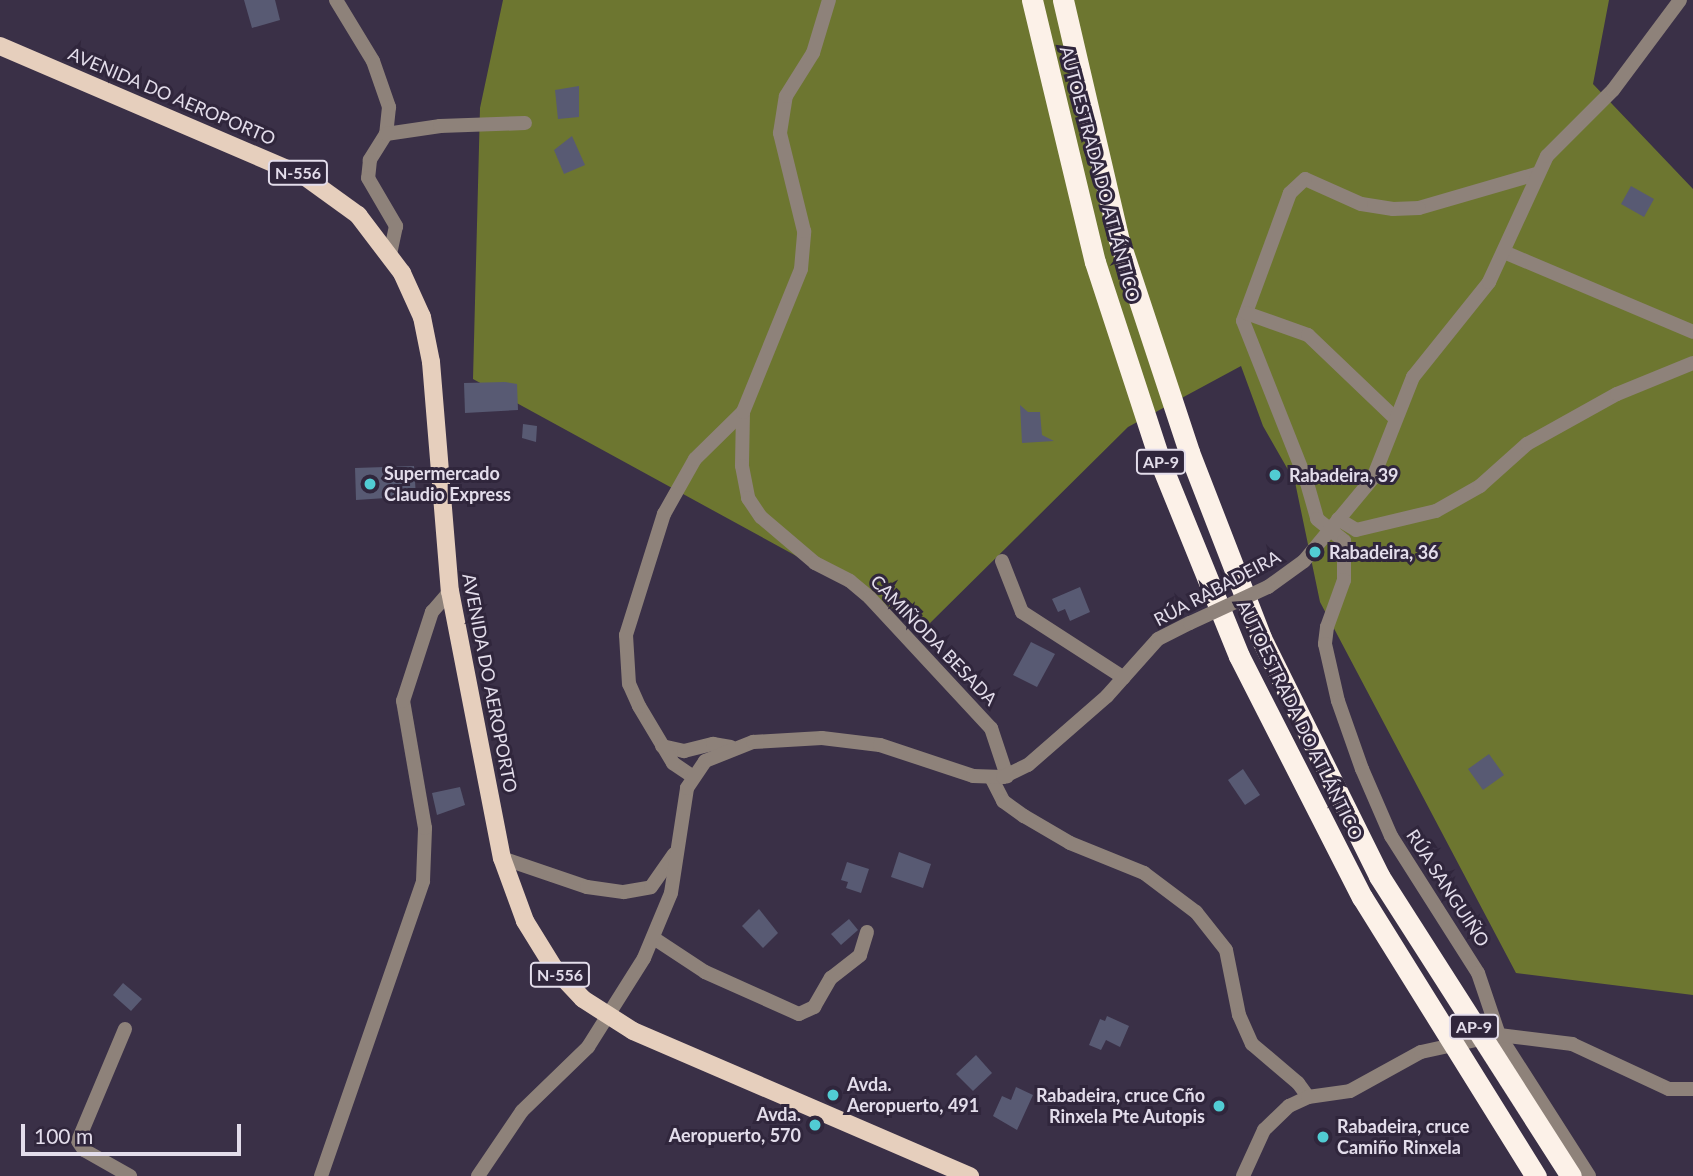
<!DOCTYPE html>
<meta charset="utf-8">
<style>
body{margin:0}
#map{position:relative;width:1693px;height:1176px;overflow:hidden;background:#3a3047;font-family:Lato,sans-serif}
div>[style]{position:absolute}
.forest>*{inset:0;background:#6d7630}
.building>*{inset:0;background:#585a73}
.minor>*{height:14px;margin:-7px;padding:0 7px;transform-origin:7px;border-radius:7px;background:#8e827a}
.major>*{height:18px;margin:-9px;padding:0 9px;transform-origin:9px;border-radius:9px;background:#e6cfbd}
.highway>*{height:21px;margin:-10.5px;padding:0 10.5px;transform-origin:10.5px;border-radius:10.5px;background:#fcf1e8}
.minor-bridge>*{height:14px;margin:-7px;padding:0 7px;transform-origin:7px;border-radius:7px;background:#8e827a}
.highway-bridge>*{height:21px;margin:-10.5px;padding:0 10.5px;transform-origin:10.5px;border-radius:10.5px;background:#fcf1e8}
.dots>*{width:19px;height:19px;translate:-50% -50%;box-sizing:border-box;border:4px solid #30263c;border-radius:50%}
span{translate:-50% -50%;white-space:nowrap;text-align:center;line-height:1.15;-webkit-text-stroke:6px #30263c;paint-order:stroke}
.shield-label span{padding:2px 5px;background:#30263c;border:2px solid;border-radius:5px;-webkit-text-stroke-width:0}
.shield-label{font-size:16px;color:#e3ddeb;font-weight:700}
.street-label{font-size:18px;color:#e3ddeb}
.poi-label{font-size:18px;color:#e3ddeb;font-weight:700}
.left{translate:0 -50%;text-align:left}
.right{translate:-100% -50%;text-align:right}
.scale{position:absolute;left:21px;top:1124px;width:220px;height:32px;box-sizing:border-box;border:4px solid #e3ddeb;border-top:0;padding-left:9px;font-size:21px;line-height:24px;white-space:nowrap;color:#e3ddeb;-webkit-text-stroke:5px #30263c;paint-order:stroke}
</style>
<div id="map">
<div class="forest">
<i style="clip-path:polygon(503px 0,1609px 0,1593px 84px,1693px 189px,1693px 995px,1516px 973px,1320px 602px,1295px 482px,1263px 426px,1241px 366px,1128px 427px,926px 627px,473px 379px,480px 108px)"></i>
</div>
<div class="building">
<i style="clip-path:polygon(244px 0,275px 0,280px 20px,252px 28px)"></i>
<i style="clip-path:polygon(579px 86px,579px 117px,558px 119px,555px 90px)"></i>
<i style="clip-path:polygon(572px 136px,585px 165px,564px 174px,554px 150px)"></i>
<i style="clip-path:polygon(1631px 186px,1654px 199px,1644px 217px,1621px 204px)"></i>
<i style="clip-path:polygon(505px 382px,517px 384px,518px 410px,465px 413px,464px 383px)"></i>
<i style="clip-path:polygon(1020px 405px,1028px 412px,1040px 412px,1042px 435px,1054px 441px,1022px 443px)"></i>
<i style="clip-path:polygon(523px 424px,537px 426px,536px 442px,522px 438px)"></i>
<i style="clip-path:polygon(414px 466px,416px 496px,356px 500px,355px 468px)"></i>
<i style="clip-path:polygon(1080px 587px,1090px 612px,1070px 621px,1065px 609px,1058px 612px,1052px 599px)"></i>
<i style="clip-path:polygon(1031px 642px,1055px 654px,1037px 687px,1013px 675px)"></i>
<i style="clip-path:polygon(1489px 754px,1504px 775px,1483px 790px,1468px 769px)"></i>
<i style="clip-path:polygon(1243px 769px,1260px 795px,1245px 805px,1228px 780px)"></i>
<i style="clip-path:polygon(460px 787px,465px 805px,437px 815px,432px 793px)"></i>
<i style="clip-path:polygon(899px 852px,931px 864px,923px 888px,891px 877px)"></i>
<i style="clip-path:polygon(847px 862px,869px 869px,861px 893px,846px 888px,848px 882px,841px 880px)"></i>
<i style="clip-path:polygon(759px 909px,778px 933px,763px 948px,742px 926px)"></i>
<i style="clip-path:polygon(849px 919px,858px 930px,841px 945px,831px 934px)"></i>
<i style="clip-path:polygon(123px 983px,142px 999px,131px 1011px,113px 995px)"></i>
<i style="clip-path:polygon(1107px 1016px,1129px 1026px,1120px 1047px,1106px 1040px,1101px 1050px,1089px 1045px,1100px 1019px,1105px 1021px)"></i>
<i style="clip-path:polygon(976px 1055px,992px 1073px,973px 1091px,956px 1074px)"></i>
<i style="clip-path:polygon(1016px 1087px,1033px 1095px,1017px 1130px,993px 1116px,1002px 1096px,1011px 1100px)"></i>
</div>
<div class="minor">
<i style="left:336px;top:0;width:71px;rotate:58.8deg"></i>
<i style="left:373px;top:61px;width:49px;rotate:70.8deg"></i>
<i style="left:389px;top:107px;width:27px;rotate:96deg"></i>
<i style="left:386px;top:134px;width:31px;rotate:122deg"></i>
<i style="left:370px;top:160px;width:18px;rotate:96deg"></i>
<i style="left:368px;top:178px;width:56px;rotate:59.7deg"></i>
<i style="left:396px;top:226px;width:29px;rotate:102deg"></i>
<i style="left:386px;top:134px;width:55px;rotate:-8.4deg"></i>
<i style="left:440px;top:126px;width:85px;rotate:-2deg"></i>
<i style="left:1536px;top:174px;width:122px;rotate:163.8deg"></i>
<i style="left:1419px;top:208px;width:26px;rotate:178deg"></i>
<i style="left:1393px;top:209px;width:32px;rotate:-171deg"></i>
<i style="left:1361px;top:204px;width:61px;rotate:-155.9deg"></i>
<i style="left:1305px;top:179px;width:21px;rotate:137deg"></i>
<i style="left:1290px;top:193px;width:136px;rotate:110.2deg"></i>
<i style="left:1243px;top:321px;width:174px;rotate:68.4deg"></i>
<i style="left:1307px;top:483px;width:37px;rotate:74deg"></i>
<i style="left:1317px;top:519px;width:35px;rotate:39deg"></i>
<i style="left:1344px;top:541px;width:39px;rotate:90deg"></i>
<i style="left:1344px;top:580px;width:50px;rotate:109.9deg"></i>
<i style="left:1327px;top:627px;width:17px;rotate:97deg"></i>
<i style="left:1325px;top:644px;width:58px;rotate:77.2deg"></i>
<i style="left:1338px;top:701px;width:72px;rotate:70.6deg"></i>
<i style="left:1362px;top:769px;width:73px;rotate:66.6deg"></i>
<i style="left:1391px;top:836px;width:162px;rotate:57.6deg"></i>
<i style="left:1478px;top:973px;width:65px;rotate:71.3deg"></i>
<i style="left:1499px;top:1035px;width:167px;rotate:57.4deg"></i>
<i style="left:1504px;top:252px;width:205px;rotate:22.9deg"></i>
<i style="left:1246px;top:313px;width:66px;rotate:19.5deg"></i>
<i style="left:1308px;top:335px;width:120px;rotate:43.7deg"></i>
<i style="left:743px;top:412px;width:54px;rotate:91.1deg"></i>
<i style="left:742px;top:466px;width:33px;rotate:79deg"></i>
<i style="left:748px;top:498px;width:23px;rotate:56deg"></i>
<i style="left:761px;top:517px;width:71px;rotate:40.4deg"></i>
<i style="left:815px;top:563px;width:39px;rotate:27deg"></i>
<i style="left:850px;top:581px;width:26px;rotate:40deg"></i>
<i style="left:870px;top:598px;width:178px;rotate:47.1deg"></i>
<i style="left:991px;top:728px;width:51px;rotate:71.6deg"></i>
<i style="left:1338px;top:519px;width:21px;rotate:31deg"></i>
<i style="left:1356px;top:530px;width:82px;rotate:-13.4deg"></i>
<i style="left:1436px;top:511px;width:51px;rotate:-29.6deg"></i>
<i style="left:1480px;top:486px;width:63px;rotate:-41.8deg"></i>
<i style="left:1527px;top:444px;width:103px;rotate:-29.1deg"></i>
<i style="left:1617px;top:394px;width:82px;rotate:-22.2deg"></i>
<i style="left:1002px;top:561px;width:55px;rotate:68.6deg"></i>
<i style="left:1022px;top:612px;width:121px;rotate:32.9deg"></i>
<i style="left:1268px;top:587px;width:44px;rotate:-35.8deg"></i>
<i style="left:1304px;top:561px;width:108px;rotate:-50.3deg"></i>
<i style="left:1373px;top:478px;width:109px;rotate:-68.4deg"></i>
<i style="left:1413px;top:377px;width:122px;rotate:-51.3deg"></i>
<i style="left:1489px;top:282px;width:139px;rotate:-65.3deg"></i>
<i style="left:1547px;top:156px;width:93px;rotate:-45deg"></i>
<i style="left:1613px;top:90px;width:112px;rotate:-53.3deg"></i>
<i style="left:662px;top:746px;width:23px;rotate:13deg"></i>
<i style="left:684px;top:751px;width:30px;rotate:-14deg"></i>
<i style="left:713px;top:744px;width:18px;rotate:9deg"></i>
<i style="left:692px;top:776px;width:23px;rotate:-146deg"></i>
<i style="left:673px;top:763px;width:66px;rotate:-120.8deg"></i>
<i style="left:639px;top:706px;width:24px;rotate:-114deg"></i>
<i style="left:629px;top:684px;width:49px;rotate:-93.5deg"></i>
<i style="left:626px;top:635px;width:127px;rotate:-72.6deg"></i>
<i style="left:664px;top:514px;width:63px;rotate:-60.6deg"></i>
<i style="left:695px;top:459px;width:67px;rotate:-44.4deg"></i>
<i style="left:743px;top:412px;width:154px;rotate:-67.9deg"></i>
<i style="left:801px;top:269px;width:38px;rotate:-85deg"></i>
<i style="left:804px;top:231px;width:101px;rotate:-103.8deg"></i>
<i style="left:780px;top:133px;width:37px;rotate:-81deg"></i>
<i style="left:786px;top:96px;width:51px;rotate:-57.9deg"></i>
<i style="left:813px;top:53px;width:55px;rotate:-73.2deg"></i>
<i style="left:992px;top:779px;width:25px;rotate:63deg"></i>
<i style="left:1003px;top:801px;width:26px;rotate:36deg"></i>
<i style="left:1024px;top:816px;width:53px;rotate:30.4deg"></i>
<i style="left:1070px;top:843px;width:80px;rotate:22.1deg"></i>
<i style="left:1144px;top:873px;width:65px;rotate:36.9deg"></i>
<i style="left:1196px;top:912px;width:48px;rotate:51.7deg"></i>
<i style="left:1226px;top:950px;width:66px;rotate:78.7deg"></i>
<i style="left:1239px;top:1015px;width:32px;rotate:66deg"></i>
<i style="left:1252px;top:1044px;width:60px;rotate:40.3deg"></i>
<i style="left:1298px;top:1083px;width:17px;rotate:54deg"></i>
<i style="left:502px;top:858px;width:90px;rotate:18.8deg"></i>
<i style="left:587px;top:887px;width:37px;rotate:8deg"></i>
<i style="left:624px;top:892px;width:27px;rotate:-10deg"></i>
<i style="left:651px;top:887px;width:40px;rotate:-55.1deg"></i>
<i style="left:655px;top:939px;width:60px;rotate:33.4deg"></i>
<i style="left:705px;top:972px;width:103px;rotate:24.1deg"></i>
<i style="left:799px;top:1014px;width:17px;rotate:-25deg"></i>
<i style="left:814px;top:1007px;width:34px;rotate:-60deg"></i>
<i style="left:831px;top:978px;width:37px;rotate:-38deg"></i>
<i style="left:860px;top:955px;width:24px;rotate:-73deg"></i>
<i style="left:125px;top:1029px;width:121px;rotate:112.8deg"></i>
<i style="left:78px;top:1141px;width:11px;rotate:56deg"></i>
<i style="left:84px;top:1150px;width:53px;rotate:29.5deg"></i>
<i style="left:321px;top:1176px;width:312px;rotate:-70.9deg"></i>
<i style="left:423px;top:881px;width:53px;rotate:-87.8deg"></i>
<i style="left:425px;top:828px;width:129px;rotate:-99.8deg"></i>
<i style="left:403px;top:701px;width:94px;rotate:-72deg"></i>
<i style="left:432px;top:612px;width:28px;rotate:-49deg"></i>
<i style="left:478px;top:1176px;width:78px;rotate:-55.9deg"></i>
<i style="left:522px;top:1111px;width:92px;rotate:-44.1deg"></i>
<i style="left:588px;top:1047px;width:105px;rotate:-57.8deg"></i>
<i style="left:644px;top:958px;width:70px;rotate:-67.4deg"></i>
<i style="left:671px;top:893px;width:106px;rotate:-81.3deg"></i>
<i style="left:687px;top:788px;width:32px;rotate:-56deg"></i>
<i style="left:705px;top:761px;width:52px;rotate:-21.6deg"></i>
<i style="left:753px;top:742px;width:69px;rotate:-3.3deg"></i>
<i style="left:822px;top:738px;width:58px;rotate:6.9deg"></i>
<i style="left:880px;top:745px;width:98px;rotate:18.4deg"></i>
<i style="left:973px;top:776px;width:30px;rotate:2deg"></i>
<i style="left:1003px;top:777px;width:28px;rotate:-26deg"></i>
<i style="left:1028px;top:765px;width:105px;rotate:-41.1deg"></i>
<i style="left:1107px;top:696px;width:76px;rotate:-48.2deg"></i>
<i style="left:1158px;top:639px;width:36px;rotate:-27deg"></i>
<i style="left:1243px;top:1176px;width:51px;rotate:-65.5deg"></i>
<i style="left:1264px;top:1130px;width:35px;rotate:-44deg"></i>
<i style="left:1289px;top:1106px;width:21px;rotate:-25deg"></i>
<i style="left:1308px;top:1097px;width:42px;rotate:-8.1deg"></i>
<i style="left:1350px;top:1091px;width:81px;rotate:-28.8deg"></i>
<i style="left:1421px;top:1052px;width:80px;rotate:-12.3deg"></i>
<i style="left:1499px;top:1035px;width:74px;rotate:7deg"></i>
<i style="left:1572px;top:1044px;width:107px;rotate:24.9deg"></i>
<i style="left:1669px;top:1089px;width:24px"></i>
</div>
<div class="major">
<i style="left:0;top:46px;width:331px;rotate:23.2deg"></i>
<i style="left:304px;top:176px;width:67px;rotate:35.8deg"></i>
<i style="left:358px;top:215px;width:73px;rotate:52.8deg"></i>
<i style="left:402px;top:273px;width:48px;rotate:65.6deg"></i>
<i style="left:422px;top:317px;width:46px;rotate:78.7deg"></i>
<i style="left:431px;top:362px;width:230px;rotate:85.3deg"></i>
<i style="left:450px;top:591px;width:272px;rotate:79deg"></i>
<i style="left:502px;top:858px;width:67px;rotate:69.9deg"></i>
<i style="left:525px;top:921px;width:55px;rotate:58.3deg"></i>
<i style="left:554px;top:968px;width:42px;rotate:46.9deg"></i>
<i style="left:583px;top:999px;width:59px;rotate:32.6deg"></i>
<i style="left:633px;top:1031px;width:367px;rotate:23.3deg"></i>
</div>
<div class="highway">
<i style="left:1032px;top:0;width:269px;rotate:76.5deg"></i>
<i style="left:1095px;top:262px;width:213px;rotate:71.9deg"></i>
<i style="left:1161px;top:464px;width:207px;rotate:67.9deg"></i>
<i style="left:1239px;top:656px;width:271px;rotate:63deg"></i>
<i style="left:1063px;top:0;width:246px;rotate:76.9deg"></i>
<i style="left:1119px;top:240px;width:223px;rotate:71.7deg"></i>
<i style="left:1189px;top:452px;width:199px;rotate:68.8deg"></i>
<i style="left:1261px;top:638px;width:266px;rotate:63.6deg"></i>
</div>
<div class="minor-bridge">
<i style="left:1190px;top:623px;width:86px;rotate:-24.8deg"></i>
</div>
<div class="highway-bridge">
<i style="left:1379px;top:876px;width:356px;rotate:57.4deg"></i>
<i style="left:1362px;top:897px;width:329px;rotate:58.1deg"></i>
</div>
<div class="dots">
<i style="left:1275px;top:475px;background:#51ccd3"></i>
<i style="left:370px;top:484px;background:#51ccd3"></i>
<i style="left:1315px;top:552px;background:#51ccd3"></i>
<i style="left:833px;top:1095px;background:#51ccd3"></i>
<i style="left:1219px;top:1106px;background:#51ccd3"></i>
<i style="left:815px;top:1125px;background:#51ccd3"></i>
<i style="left:1323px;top:1137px;background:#51ccd3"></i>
</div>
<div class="shield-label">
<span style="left:298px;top:173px">N-556</span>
<span style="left:1161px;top:462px">AP-9</span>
<span style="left:560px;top:975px">N-556</span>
<span style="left:1474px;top:1027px">AP-9</span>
</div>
<div class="street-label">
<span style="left:172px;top:96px;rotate:23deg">AVENIDA DO AEROPORTO</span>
<span style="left:1100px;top:174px;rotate:75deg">AUTOESTRADA DO ATLÁNTICO</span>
<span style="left:1217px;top:588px;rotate:-28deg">RÚA RABADEIRA</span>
<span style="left:934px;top:640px;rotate:46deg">CAMIÑODA BESADA</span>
<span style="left:490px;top:683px;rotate:79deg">AVENIDA DO AEROPORTO</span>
<span style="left:1300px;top:720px;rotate:64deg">AUTOESTRADA DO ATLÁNTICO</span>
<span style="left:1448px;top:888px;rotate:57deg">RÚA SANGUIÑO</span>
</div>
<div class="poi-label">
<span class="left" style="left:384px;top:484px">Supermercado<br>Claudio Express</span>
<span class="left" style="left:1289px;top:475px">Rabadeira, 39</span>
<span class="left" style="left:1329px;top:552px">Rabadeira, 36</span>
<span class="left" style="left:847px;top:1095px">Avda.<br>Aeropuerto, 491</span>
<span class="right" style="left:1205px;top:1106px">Rabadeira, cruce Cño<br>Rinxela Pte Autopis</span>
<span class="right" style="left:801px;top:1125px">Avda.<br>Aeropuerto, 570</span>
<span class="left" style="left:1337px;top:1137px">Rabadeira, cruce<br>Camiño Rinxela</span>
</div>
<div class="scale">100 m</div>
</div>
